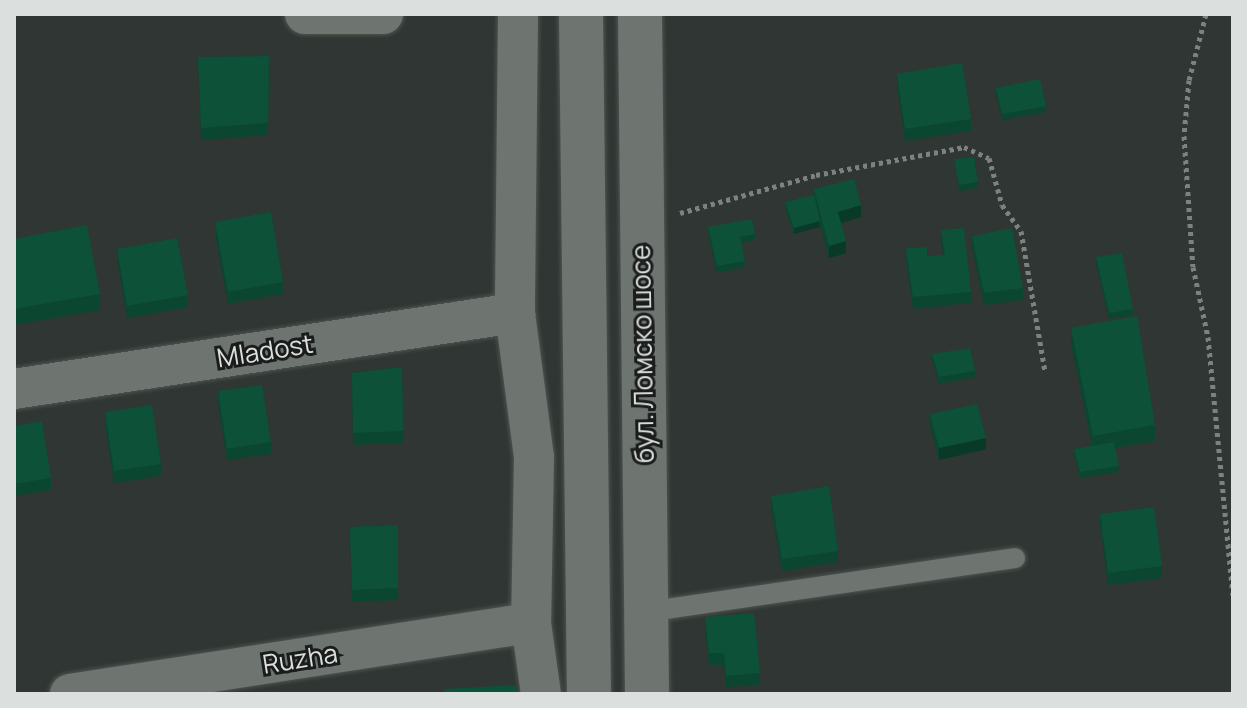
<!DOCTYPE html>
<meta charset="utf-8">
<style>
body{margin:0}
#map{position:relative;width:1247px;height:708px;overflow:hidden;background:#303633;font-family:Manrope,sans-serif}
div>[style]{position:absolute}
.path>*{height:5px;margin-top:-2.5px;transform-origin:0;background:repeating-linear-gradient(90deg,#7d827f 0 4px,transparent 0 8px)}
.roads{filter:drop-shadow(0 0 2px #4f5451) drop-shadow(0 0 2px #4f5451)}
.lane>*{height:20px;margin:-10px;padding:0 10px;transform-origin:10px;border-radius:10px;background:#6e7571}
.street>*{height:40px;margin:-20px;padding:0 20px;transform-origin:20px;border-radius:20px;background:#6e7571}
.secondary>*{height:44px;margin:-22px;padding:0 22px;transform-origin:22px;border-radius:22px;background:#6e7571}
.wall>*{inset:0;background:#0b4630}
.shaded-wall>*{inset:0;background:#093927}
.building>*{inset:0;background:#0d5138}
span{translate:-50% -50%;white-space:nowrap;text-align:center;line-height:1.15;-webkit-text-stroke:6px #1a1d1b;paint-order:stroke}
.street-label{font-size:26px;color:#dbdfdd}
.frame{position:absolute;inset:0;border:16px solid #dbdfdd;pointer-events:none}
</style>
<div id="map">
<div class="path">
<i style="left:1206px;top:14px;width:68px;rotate:104.4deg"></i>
<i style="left:1189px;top:80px;width:56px;rotate:95.1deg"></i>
<i style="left:1184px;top:136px;width:131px;rotate:86.1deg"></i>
<i style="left:1193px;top:267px;width:72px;rotate:77.9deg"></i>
<i style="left:1208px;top:337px;width:259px;rotate:84.5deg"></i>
<i style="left:680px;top:213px;width:141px;rotate:-15.6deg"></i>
<i style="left:816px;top:175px;width:151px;rotate:-10.7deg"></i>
<i style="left:964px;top:147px;width:27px;rotate:24deg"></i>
<i style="left:989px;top:158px;width:49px;rotate:74.5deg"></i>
<i style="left:1002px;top:205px;width:32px;rotate:54deg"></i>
<i style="left:1021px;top:231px;width:143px;rotate:80.3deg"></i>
</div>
<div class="roads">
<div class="lane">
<i style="left:646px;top:612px;width:373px;rotate:-8.3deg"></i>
</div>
<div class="street">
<i style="left:305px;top:14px;width:78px"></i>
<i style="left:518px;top:14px;width:299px;rotate:90.6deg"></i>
<i style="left:515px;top:313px;width:145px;rotate:82.5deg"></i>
<i style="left:534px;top:457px;width:166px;rotate:91deg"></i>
<i style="left:531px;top:623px;width:72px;rotate:82deg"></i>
<i style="left:14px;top:389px;width:507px;rotate:-8.63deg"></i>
<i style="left:70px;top:694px;width:466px;rotate:-8.8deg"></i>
</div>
<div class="secondary">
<i style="left:581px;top:14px;width:680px;rotate:89.33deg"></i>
<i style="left:640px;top:14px;width:680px;rotate:89.41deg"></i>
</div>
</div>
<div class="wall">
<i style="clip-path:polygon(269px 56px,268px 135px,201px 140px,198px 57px)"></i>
<i style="clip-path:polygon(897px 74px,971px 119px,971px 131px,905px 141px,897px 86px)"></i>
<i style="clip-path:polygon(996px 88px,1046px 106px,1046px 112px,1002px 120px,996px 94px)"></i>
<i style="clip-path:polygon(954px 159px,978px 182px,978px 188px,959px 191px)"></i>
<i style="clip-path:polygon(814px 189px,861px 217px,841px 223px,846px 253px,829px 258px,820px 226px,794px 234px,785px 208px,785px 202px,814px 195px)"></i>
<i style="clip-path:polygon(215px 222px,283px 282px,283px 294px,228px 304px,215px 234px)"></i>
<i style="clip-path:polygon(708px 227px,755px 234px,755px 240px,741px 243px,745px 267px,717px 273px,708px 234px)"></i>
<i style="clip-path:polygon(941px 230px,971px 292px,971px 303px,913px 309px,906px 260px,906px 248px,927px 256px,943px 255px,941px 242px)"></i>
<i style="clip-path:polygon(972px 236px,1023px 288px,1023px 300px,984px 305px,972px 248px)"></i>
<i style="clip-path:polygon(14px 239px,100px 294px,100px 310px,14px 325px)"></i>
<i style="clip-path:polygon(117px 249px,188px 295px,188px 307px,127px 318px,117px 260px)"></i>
<i style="clip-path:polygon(1096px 257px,1133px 309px,1133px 315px,1109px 319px,1096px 263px)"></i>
<i style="clip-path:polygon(1071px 328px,1155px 425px,1155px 441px,1115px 448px,1119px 472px,1080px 478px,1074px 455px,1074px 449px,1092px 446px,1071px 344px)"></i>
<i style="clip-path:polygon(932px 354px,975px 371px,975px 377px,939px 384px,932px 360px)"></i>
<i style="clip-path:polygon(402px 367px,403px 443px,353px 445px,352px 373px)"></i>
<i style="clip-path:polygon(218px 391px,271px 442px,271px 454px,227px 460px,218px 403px)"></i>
<i style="clip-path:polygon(105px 412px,161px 464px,161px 476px,114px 483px,105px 424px)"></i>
<i style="clip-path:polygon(930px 414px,986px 449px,939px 460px,930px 426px)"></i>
<i style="clip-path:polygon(14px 426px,51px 478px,51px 490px,14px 496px)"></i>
<i style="clip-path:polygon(771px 496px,838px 551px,838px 562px,782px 571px,771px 507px)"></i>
<i style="clip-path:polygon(1100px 514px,1162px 566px,1162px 578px,1108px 585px,1100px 526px)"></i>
<i style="clip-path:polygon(398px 525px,398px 600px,352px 602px,350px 527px)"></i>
<i style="clip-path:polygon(705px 617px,760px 673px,760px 685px,726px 687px,724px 665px,709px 665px,705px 629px)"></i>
</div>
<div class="shaded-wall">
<i style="clip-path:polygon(861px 205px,861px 217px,838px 224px,838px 212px)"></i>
<i style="clip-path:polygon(820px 221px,820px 227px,794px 234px,794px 228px)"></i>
<i style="clip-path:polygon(846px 241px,846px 253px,829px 258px,829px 246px)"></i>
<i style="clip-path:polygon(986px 438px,986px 449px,939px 460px,939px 448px)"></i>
</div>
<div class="building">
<i style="clip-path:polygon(269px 56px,268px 123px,201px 128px,198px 57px)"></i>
<i style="clip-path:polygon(962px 63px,971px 119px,905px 129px,897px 74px)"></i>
<i style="clip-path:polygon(1040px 79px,1046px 106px,1002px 114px,996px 88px)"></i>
<i style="clip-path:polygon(974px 157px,978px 182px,959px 185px,954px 159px)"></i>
<i style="clip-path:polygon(854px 179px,861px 205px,838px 212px,846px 241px,829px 246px,814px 189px)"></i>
<i style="clip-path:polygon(814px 195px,820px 221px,794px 228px,785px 202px)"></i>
<i style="clip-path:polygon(271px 212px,283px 282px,228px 292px,215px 222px)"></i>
<i style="clip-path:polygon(752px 219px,755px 234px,740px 237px,745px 261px,717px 266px,708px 227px)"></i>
<i style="clip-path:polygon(87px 225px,100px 294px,14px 309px,14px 239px)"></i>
<i style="clip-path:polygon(964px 228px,971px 292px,913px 297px,906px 248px,927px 247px,927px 256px,945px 255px,941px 230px)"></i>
<i style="clip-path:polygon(1012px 228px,1023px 288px,984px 293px,972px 236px)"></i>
<i style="clip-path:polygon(177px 238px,188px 295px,127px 306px,117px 249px)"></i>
<i style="clip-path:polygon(1122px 253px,1133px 309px,1109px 313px,1096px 257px)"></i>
<i style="clip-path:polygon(1137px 316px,1155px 425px,1093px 436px,1071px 328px)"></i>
<i style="clip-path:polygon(970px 348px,975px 371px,939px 377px,932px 354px)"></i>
<i style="clip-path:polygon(402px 367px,403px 431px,353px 433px,352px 373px)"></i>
<i style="clip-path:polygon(262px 385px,271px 442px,227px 449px,218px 391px)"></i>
<i style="clip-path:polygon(977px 404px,986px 438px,939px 448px,930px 414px)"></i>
<i style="clip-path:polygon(152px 405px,161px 464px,114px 471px,105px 412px)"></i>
<i style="clip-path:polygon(42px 421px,51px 478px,14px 484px,14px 426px)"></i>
<i style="clip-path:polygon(1114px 442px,1119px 466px,1080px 472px,1074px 449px)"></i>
<i style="clip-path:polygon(829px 486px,838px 551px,782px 559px,771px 496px)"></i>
<i style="clip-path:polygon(1154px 507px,1162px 566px,1108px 573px,1100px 514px)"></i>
<i style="clip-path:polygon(398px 525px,398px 588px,352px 590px,350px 527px)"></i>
<i style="clip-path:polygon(754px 613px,760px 673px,726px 676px,724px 653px,709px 653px,705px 617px)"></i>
<i style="clip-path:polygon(516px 685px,517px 694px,445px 694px,444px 689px)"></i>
</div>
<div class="street-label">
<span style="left:265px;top:351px;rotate:-9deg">Mladost</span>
<span style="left:643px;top:354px;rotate:-91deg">бул. Ломско шосе</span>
<span style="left:300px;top:659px;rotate:-9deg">Ruzha</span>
</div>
<div class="frame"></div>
</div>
